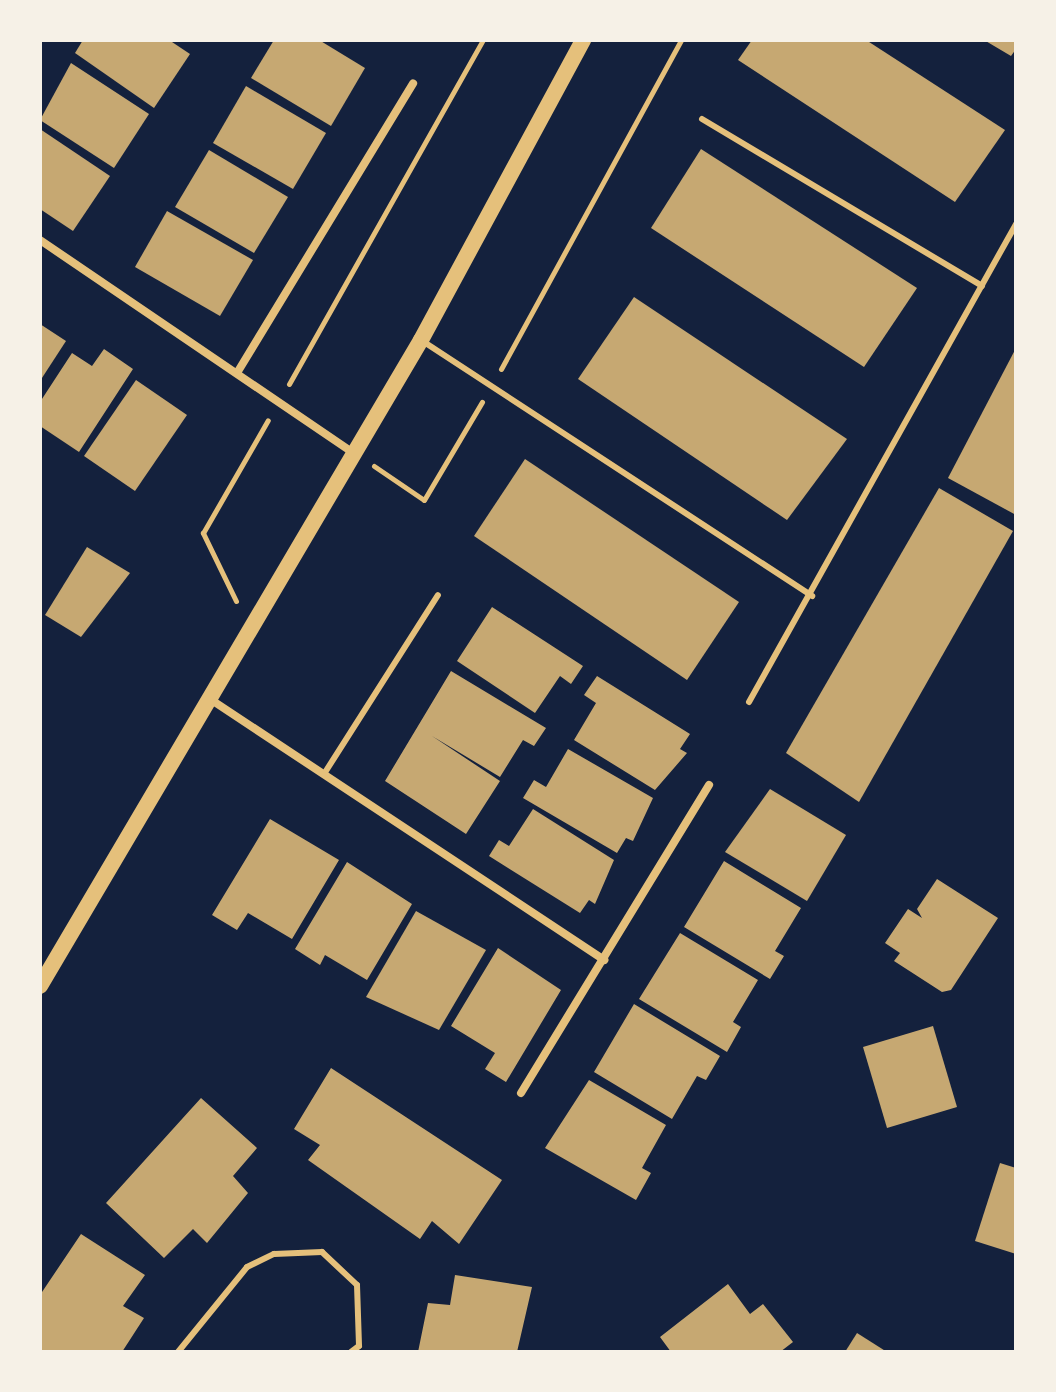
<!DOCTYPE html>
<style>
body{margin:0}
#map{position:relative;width:1056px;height:1392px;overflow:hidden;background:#14213d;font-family:Quicksand,sans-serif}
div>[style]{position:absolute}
.building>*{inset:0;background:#c6a872}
.path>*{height:5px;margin:-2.5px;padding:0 2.5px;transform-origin:2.5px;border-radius:2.5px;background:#e5c07b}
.service>*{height:6px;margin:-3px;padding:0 3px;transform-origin:3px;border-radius:3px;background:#e5c07b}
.minor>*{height:8px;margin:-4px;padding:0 4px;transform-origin:4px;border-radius:4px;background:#e5c07b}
.secondary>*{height:16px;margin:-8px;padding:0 8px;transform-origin:8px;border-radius:8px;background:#e5c07b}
span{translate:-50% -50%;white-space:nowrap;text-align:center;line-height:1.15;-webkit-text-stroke:6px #f6f1e7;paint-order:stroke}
.frame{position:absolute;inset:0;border:42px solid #f6f1e7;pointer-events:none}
</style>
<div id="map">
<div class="building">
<i style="clip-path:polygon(83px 40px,169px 40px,190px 54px,154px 108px,75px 53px)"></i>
<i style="clip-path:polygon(274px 40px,319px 40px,365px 68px,331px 126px,251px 78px)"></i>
<i style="clip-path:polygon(752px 40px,866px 40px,1005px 130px,955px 202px,738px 60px)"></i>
<i style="clip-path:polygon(984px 40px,1016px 40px,1016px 49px,1011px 56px)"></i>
<i style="clip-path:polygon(71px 63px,149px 114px,114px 168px,40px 120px)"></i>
<i style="clip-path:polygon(246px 86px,326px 133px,293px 189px,213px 143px)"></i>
<i style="clip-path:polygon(40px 129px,110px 176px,73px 231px,40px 209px)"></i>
<i style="clip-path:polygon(701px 149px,917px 288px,864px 367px,651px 228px)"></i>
<i style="clip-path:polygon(209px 150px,288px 197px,254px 253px,175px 207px)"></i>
<i style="clip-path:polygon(167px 211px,253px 260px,220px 316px,135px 267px)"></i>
<i style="clip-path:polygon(634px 297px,847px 439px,787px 520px,578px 379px)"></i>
<i style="clip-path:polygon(40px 324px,66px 341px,40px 381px)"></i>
<i style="clip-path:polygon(1016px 348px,1016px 515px,948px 478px)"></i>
<i style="clip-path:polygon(104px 349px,133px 369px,79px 452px,40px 426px,40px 402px,72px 353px,92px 366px)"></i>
<i style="clip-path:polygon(136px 380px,187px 415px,135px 491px,84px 456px)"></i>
<i style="clip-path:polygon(525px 459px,739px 602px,687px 680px,474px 536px)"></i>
<i style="clip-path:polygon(939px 488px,1013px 531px,859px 802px,786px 753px)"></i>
<i style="clip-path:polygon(87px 547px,130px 573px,81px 637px,45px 615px)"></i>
<i style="clip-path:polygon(492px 607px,583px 666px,571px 684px,560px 676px,535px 713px,457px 661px)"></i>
<i style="clip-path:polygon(451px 671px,546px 728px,534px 746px,523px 740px,500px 777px,432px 736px,500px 781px,466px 834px,385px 781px)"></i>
<i style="clip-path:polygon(597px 676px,690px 734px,680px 749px,687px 753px,655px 790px,574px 740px,596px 703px,584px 695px)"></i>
<i style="clip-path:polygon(568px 749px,653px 798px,633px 841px,626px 838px,617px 853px,523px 798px,534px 780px,546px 787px)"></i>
<i style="clip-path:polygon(770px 789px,846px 835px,807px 901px,725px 852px)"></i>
<i style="clip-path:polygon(533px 809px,614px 860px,595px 904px,589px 900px,580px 913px,489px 856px,499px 840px,509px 846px)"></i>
<i style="clip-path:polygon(270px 819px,339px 860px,292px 939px,248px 913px,237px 930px,212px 915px)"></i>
<i style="clip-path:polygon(724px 861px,801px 908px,775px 951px,784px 956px,770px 979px,684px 927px)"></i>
<i style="clip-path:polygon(347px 862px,412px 904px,367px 980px,325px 955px,320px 965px,295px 949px)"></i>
<i style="clip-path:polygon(937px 879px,998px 918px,951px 990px,942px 992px,894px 961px,900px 953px,885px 943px,908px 909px,922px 918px,917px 909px)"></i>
<i style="clip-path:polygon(416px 911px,486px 950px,439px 1030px,366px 997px)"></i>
<i style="clip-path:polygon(680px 933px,758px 980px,733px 1022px,741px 1027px,727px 1052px,639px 999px)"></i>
<i style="clip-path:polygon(498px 948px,561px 990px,506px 1082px,485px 1069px,495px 1053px,451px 1026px)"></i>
<i style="clip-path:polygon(634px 1004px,720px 1056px,706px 1080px,697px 1076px,672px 1119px,594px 1072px)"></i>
<i style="clip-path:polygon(933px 1026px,957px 1107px,887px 1128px,863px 1047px)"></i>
<i style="clip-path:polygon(331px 1068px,502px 1180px,459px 1244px,432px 1221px,420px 1239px,308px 1160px,320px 1145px,294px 1129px)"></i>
<i style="clip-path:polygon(589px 1080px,666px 1125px,642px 1168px,651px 1173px,636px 1200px,545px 1148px)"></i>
<i style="clip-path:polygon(201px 1098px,257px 1148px,233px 1176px,248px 1193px,207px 1243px,193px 1229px,164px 1258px,106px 1203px)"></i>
<i style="clip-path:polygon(1000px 1163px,1016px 1168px,1016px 1254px,975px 1241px)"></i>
<i style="clip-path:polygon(81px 1234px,145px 1275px,123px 1306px,144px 1318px,122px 1352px,40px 1352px,40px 1295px)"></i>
<i style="clip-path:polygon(455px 1275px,532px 1287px,517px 1352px,418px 1352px,428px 1303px,450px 1305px)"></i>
<i style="clip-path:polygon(728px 1284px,750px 1314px,763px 1304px,793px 1342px,780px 1352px,671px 1352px,660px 1337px)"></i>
<i style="clip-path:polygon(857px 1333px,887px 1352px,845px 1352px)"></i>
</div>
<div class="path">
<i style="left:501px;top:369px;width:375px;rotate:-61.3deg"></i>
<i style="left:289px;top:384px;width:395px;rotate:-60.6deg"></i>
<i style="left:374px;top:466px;width:60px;rotate:34.2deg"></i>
<i style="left:424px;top:500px;width:114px;rotate:-59.4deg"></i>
<i style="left:236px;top:601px;width:76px;rotate:-115.9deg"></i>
<i style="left:203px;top:533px;width:130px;rotate:-60.1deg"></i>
</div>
<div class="service">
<i style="left:702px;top:119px;width:326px;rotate:30.8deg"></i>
<i style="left:424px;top:342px;width:464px;rotate:33.2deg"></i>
<i style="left:749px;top:702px;width:548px;rotate:-60.81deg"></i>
<i style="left:324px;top:774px;width:212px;rotate:-57.5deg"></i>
<i style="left:178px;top:1352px;width:109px;rotate:-50.9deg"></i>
<i style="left:247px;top:1267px;width:30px;rotate:-26deg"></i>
<i style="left:274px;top:1254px;width:48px;rotate:-2.4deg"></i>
<i style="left:322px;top:1252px;width:48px;rotate:43.3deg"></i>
<i style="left:357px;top:1285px;width:61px;rotate:88.1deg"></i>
<i style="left:359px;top:1346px;width:10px;rotate:143deg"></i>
</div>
<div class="minor">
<i style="left:40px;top:240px;width:379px;rotate:34.2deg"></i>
<i style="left:237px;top:373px;width:339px;rotate:-58.7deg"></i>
<i style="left:210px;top:699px;width:473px;rotate:33.5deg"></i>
<i style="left:521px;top:1093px;width:361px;rotate:-58.6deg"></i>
</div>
<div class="secondary">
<i style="left:40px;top:986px;width:750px;rotate:-59.47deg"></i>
<i style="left:421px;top:340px;width:341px;rotate:-61.6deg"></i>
</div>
<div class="frame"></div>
</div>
